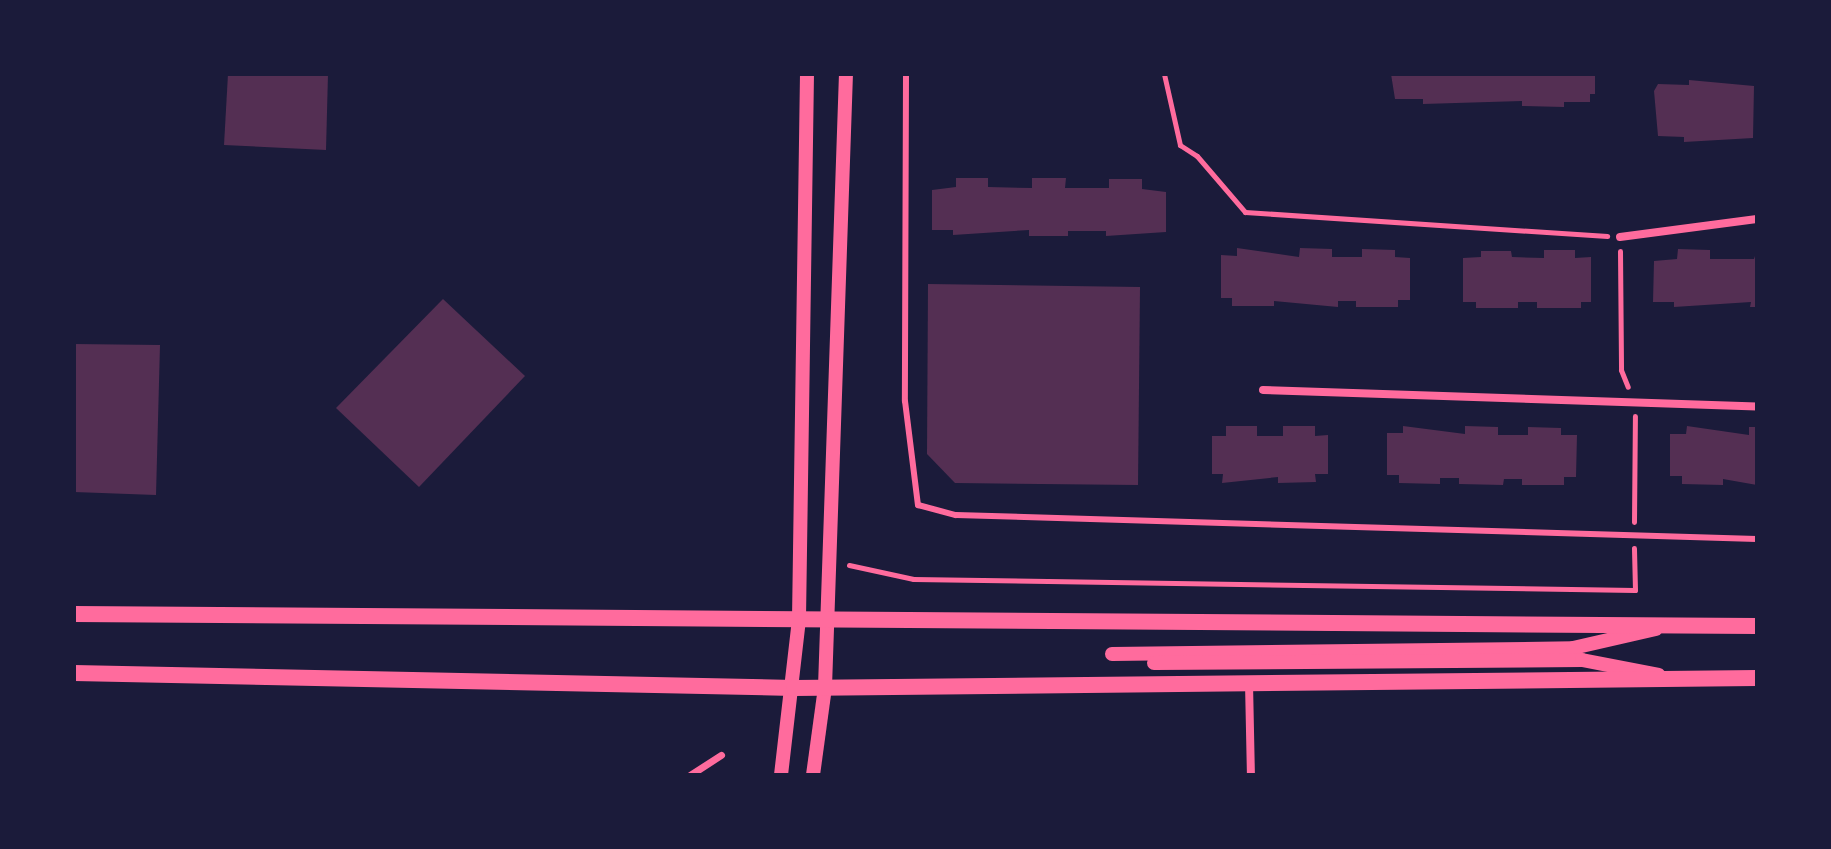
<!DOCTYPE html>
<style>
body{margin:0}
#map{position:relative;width:1831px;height:849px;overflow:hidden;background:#1b1b3a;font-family:Ubuntu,sans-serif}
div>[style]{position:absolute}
.building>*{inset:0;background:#542f53}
.path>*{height:5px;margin:-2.5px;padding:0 2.5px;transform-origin:2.5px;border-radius:2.5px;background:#ff6b9d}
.service>*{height:6px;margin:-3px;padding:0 3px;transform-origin:3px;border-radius:3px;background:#ff6b9d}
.pedestrian>*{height:7px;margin:-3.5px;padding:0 3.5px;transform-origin:3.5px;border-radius:3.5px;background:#ff6b9d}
.minor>*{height:8px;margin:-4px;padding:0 4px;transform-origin:4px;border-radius:4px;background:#ff6b9d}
.tertiary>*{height:14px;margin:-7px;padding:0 7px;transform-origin:7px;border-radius:7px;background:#ff6b9d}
.secondary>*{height:16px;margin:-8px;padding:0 8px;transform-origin:8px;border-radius:8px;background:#ff6b9d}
span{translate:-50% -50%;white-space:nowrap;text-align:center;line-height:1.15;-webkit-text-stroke:7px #1b1b3a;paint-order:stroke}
.frame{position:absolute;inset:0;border:76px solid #1b1b3a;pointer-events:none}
</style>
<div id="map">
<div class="building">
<i style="clip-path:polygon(228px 74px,328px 74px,326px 150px,224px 145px)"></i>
<i style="clip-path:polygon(1391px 74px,1595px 74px,1595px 94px,1590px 94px,1590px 102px,1564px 102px,1564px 107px,1522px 106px,1522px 101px,1423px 104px,1423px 99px,1395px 99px)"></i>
<i style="clip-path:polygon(1689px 80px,1754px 86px,1753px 138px,1684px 142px,1684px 137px,1658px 136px,1654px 91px,1658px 84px,1689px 85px)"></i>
<i style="clip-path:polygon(956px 178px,988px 178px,988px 187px,1032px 188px,1032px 178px,1066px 178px,1065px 188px,1109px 188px,1109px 179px,1142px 179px,1142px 189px,1166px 192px,1166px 232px,1106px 236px,1106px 231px,1068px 231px,1068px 236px,1029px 236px,1029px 230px,953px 235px,953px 230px,932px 230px,932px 190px,956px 187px)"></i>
<i style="clip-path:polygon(1237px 248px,1299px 257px,1300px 248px,1332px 249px,1332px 257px,1362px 257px,1362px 249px,1395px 250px,1395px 257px,1410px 258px,1410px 300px,1398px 300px,1398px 307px,1356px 307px,1356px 301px,1338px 301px,1338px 307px,1274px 301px,1274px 306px,1232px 306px,1232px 298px,1221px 298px,1221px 255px,1237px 256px)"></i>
<i style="clip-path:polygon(1678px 249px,1710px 250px,1710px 259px,1754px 259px,1757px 250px,1757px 307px,1750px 307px,1751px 302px,1674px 307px,1674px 302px,1653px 302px,1654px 261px,1677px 259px)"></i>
<i style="clip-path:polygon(1544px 250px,1575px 250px,1575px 258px,1591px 257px,1591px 302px,1581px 302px,1581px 308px,1537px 308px,1537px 302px,1518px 302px,1518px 308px,1476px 308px,1476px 302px,1463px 302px,1463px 258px,1481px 257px,1481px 251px,1511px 251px,1512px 257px,1544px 258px)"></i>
<i style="clip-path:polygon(928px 284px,1140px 287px,1138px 485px,955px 483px,927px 454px)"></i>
<i style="clip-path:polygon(443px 299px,525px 376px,419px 487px,336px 408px)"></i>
<i style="clip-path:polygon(74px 344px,160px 345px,156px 495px,74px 492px)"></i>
<i style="clip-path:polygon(1226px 426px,1257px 426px,1257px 436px,1283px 436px,1283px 426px,1315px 426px,1315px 436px,1328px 435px,1328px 474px,1315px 474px,1316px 482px,1278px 483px,1278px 477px,1222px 483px,1223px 474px,1212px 474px,1212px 436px,1226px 436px)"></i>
<i style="clip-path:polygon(1403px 426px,1465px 434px,1465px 426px,1498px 427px,1498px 435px,1528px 435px,1528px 427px,1561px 428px,1561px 435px,1577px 435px,1576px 477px,1564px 477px,1564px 485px,1522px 485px,1522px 479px,1504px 479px,1503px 485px,1459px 484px,1459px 478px,1440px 478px,1440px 484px,1399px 483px,1399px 475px,1387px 475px,1387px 433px,1403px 433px)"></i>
<i style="clip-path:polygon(1687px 426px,1749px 435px,1749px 427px,1757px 427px,1757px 485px,1723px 479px,1723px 485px,1682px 484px,1682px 476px,1670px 476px,1670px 434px,1686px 434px)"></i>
</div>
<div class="path">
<i style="left:1164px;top:74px;width:73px;rotate:77.3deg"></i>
<i style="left:1180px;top:145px;width:20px;rotate:33deg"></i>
<i style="left:1197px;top:156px;width:74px;rotate:49.4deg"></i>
<i style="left:1245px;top:212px;width:363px;rotate:3.8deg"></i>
<i style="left:1620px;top:251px;width:119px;rotate:89.5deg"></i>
<i style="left:1621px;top:370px;width:18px;rotate:68deg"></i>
<i style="left:1634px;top:522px;width:106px;rotate:-89.5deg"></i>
<i style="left:849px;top:565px;width:66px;rotate:12.3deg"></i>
<i style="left:913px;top:579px;width:722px;rotate:0.87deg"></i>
<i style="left:1635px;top:590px;width:42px;rotate:-91.4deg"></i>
</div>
<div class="service">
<i style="left:906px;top:74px;width:327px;rotate:90.2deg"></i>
<i style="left:905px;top:401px;width:105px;rotate:82.9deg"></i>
<i style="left:918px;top:505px;width:39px;rotate:15deg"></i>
<i style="left:956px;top:515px;width:801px;rotate:1.72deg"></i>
</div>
<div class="pedestrian">
<i style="left:690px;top:775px;width:37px;rotate:-33deg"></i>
</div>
<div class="minor">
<i style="left:1620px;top:237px;width:138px;rotate:-7.5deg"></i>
<i style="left:1263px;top:390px;width:494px;rotate:1.9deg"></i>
<i style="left:1249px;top:683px;width:92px;rotate:88.8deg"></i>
</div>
<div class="tertiary">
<i style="left:1112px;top:654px;width:461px;rotate:-0.7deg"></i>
<i style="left:1573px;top:648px;width:85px;rotate:-12.9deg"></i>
<i style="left:1154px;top:663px;width:428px;rotate:-0.4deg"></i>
<i style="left:1582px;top:660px;width:78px;rotate:11deg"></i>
<i style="left:781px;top:775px;width:157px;rotate:-83.4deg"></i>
<i style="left:799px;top:619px;width:545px;rotate:-89.16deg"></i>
<i style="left:813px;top:775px;width:89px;rotate:-82.2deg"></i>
<i style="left:825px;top:687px;width:613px;rotate:-88.04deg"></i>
</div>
<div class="secondary">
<i style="left:74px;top:614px;width:1683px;rotate:0.41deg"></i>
<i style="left:74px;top:673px;width:720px;rotate:1.19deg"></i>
<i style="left:794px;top:688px;width:963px;rotate:-0.59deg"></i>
</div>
<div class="frame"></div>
</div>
